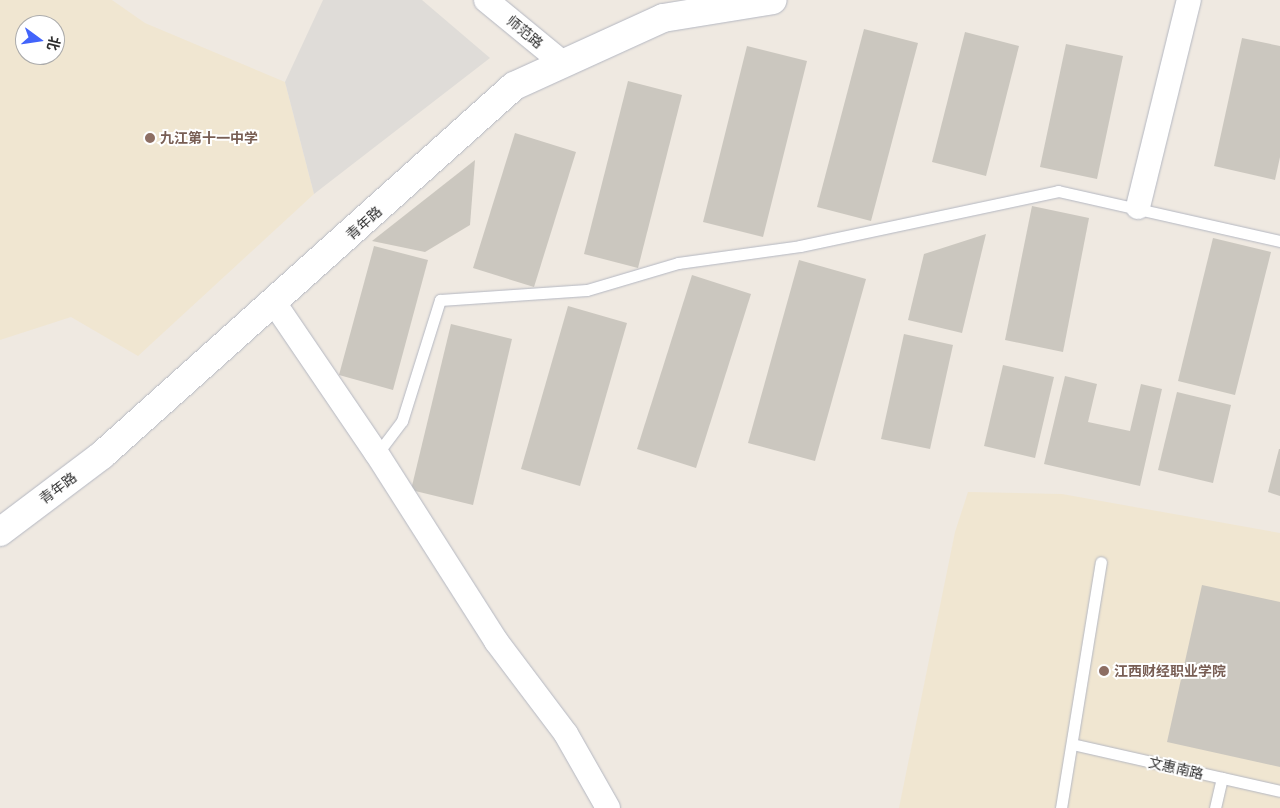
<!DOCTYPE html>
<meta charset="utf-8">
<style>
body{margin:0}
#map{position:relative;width:1280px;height:808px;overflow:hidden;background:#efe9e1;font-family:Raleway,"Noto Sans SC",sans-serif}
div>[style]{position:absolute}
.education>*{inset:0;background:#f0e6d1}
.plaza>*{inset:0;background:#dfdcd8}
.building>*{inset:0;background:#cbc7bf}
.roads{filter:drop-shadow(0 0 1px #b4b7c1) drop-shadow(0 0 1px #b4b7c1)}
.lane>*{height:11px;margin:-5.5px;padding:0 5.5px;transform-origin:5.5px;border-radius:5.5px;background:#fff}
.street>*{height:24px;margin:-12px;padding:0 12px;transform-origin:12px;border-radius:12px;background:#fff}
.secondary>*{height:28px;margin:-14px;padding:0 14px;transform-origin:14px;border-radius:14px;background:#fff}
.dots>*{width:14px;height:14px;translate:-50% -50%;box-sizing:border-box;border:2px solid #fff;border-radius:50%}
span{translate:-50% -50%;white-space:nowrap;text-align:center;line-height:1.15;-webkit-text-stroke:4px #fff;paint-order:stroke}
.street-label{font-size:14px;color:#2e2e2e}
.education-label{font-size:14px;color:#785e54;font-weight:700}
.left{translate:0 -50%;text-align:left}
.north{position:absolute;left:15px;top:15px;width:50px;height:50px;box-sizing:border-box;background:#fff;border:1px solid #ababab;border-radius:50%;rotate:104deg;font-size:14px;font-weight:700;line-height:20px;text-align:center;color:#2e2e2e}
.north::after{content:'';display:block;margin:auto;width:18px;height:22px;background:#4264fb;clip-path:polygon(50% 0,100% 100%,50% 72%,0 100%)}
</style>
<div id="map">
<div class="education">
<i style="clip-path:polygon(evenodd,0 0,112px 0,145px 23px,285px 82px,314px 194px,138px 356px,71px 317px,0 340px,0 0,25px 25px,55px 25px,55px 55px,25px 55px,25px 25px)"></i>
<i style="clip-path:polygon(968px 492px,1062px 494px,1280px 533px,1280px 808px,899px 808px,955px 532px)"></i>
</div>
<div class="plaza">
<i style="clip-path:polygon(323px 0,422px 0,490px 58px,314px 194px,285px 82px)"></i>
</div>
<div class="building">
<i style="clip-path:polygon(864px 29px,918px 43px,871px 221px,817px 207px)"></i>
<i style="clip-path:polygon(965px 32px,1019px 46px,986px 176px,932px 162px)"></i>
<i style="clip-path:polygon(1242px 38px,1280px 46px,1280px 157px,1275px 180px,1214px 166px)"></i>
<i style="clip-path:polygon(1066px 44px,1123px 56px,1097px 179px,1040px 167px)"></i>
<i style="clip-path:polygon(747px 46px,807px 61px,763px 237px,703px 222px)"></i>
<i style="clip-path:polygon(628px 81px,682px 95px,638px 268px,584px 254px)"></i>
<i style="clip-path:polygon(515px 133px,576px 152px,534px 287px,473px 268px)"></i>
<i style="clip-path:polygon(475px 160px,470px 225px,425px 252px,372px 241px)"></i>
<i style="clip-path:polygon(1032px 206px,1089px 218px,1063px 352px,1005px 340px)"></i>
<i style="clip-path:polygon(986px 234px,962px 333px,908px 320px,924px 254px)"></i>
<i style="clip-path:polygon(1213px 238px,1271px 252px,1235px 395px,1178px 381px)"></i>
<i style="clip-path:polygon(374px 246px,428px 260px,393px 390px,339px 375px)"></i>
<i style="clip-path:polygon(799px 260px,866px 279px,815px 461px,748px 443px)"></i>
<i style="clip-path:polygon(692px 275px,751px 294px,696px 468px,637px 449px)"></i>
<i style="clip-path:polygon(568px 306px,627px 323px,580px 486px,521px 469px)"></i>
<i style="clip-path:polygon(451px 324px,512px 339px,473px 505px,411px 490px)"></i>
<i style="clip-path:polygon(904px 334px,953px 345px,930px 449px,881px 439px)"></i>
<i style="clip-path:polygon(1003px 365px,1054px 377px,1035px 458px,984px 446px)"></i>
<i style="clip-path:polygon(1065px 376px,1097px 384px,1088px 422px,1130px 431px,1141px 384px,1162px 389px,1140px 486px,1044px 464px)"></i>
<i style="clip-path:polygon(1177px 392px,1231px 405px,1213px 483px,1158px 470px)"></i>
<i style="clip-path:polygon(1279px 449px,1280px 449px,1280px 496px,1268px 492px)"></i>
<i style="clip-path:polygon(1202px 585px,1280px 602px,1280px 767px,1167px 742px)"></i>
</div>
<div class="roads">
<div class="lane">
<i style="left:377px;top:454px;width:41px;rotate:-52.9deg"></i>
<i style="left:402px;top:421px;width:127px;rotate:-72.6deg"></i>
<i style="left:440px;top:300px;width:147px;rotate:-3.9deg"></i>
<i style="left:587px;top:290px;width:95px;rotate:-16.5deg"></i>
<i style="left:678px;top:263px;width:123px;rotate:-7.9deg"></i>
<i style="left:800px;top:246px;width:264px;rotate:-12deg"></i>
<i style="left:1058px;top:191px;width:228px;rotate:12.7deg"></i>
<i style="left:1072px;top:744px;width:213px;rotate:12.7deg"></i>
<i style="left:1061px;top:808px;width:249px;rotate:-80.8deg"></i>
<i style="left:1215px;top:808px;width:31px;rotate:-77deg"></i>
</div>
<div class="street">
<i style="left:486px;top:0;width:101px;rotate:39.4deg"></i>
<i style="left:1138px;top:207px;width:213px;rotate:-76.2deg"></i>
<i style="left:275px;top:304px;width:181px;rotate:55.8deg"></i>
<i style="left:377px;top:454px;width:222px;rotate:57.5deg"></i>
<i style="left:496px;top:641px;width:116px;rotate:53deg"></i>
<i style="left:566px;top:734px;width:85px;rotate:60.4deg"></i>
</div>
<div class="secondary">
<i style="left:0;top:532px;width:128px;rotate:-37deg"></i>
<i style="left:102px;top:455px;width:553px;rotate:-41.85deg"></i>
<i style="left:514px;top:86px;width:164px;rotate:-24.5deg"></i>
<i style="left:663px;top:18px;width:111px;rotate:-9.3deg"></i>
</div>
</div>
<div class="dots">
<i style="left:150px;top:138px;background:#8d6e63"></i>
<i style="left:1104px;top:671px;background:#8d6e63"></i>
</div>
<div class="street-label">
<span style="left:525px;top:32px;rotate:39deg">师范路</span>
<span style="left:364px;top:223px;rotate:-42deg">青年路</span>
<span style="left:58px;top:488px;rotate:-37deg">青年路</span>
<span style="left:1176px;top:768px;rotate:13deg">文惠南路</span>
</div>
<div class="education-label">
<span class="left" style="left:160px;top:138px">九江第十一中学</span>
<span class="left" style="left:1114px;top:671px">江西财经职业学院</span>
</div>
<div class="north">北</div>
</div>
